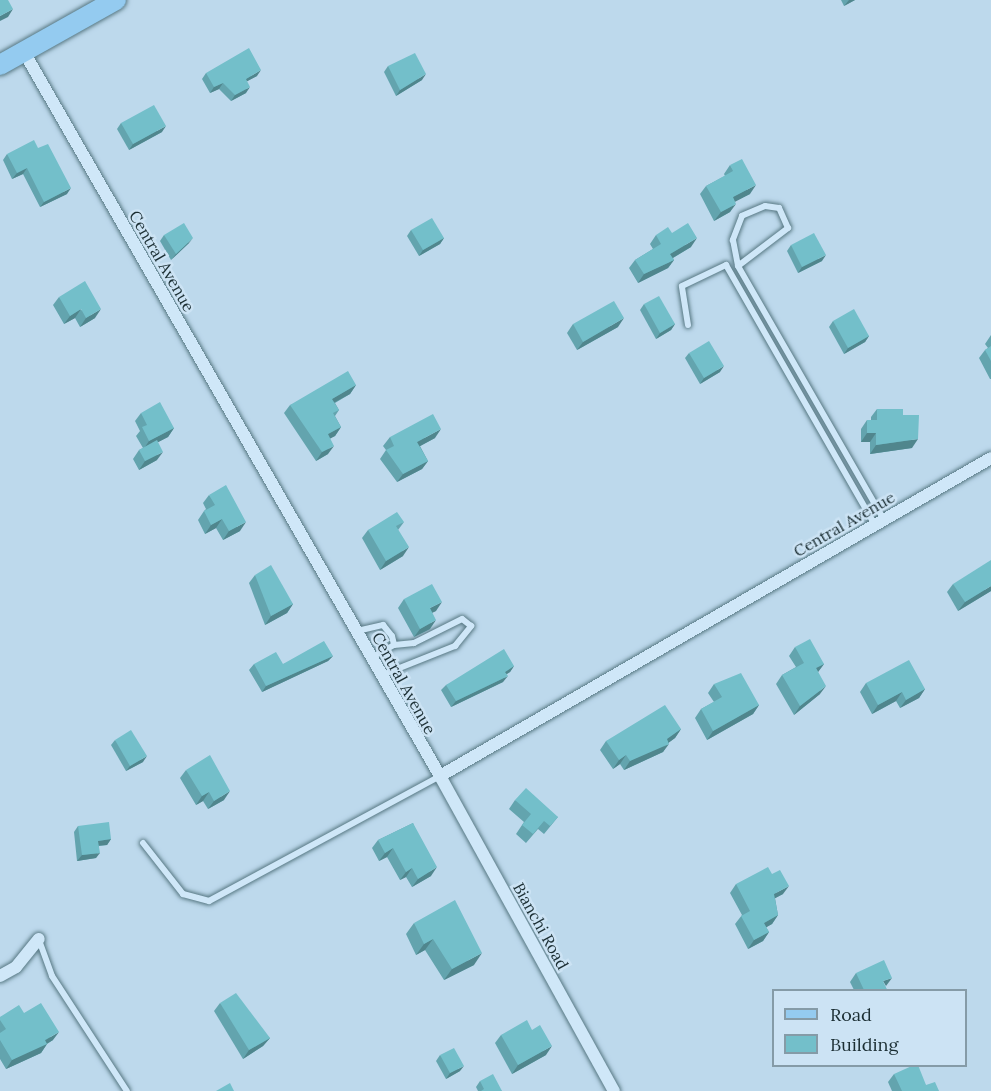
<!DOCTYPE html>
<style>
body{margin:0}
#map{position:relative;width:991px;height:1091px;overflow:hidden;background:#bdd9ec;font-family:Lora,serif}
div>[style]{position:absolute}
.roads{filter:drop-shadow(0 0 2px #577883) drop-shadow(0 0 2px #577883)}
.lane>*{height:6px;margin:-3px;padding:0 3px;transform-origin:3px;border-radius:3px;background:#cfe7f8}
.street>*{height:12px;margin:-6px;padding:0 6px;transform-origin:6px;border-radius:6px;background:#cfe7f8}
.primary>*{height:20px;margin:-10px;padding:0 10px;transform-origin:10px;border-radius:10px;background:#94cbf0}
.wall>*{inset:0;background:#63a4ae}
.shaded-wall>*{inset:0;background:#50868d}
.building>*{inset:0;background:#73bfca}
span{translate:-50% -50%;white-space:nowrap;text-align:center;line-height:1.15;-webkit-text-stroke:5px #cce3f4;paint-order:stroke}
.street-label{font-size:16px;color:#1b2e33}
.legend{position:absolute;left:772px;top:989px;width:195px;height:78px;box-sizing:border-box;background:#cce3f4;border:2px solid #859ba7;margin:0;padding:8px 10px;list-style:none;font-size:18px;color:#1b2e33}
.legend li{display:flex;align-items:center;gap:12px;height:30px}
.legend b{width:30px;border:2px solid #859ba7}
</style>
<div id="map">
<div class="roads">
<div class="lane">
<i style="left:738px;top:266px;width:63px;rotate:-37.2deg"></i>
<i style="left:788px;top:228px;width:22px;rotate:-114deg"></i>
<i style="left:779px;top:208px;width:14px;rotate:-172deg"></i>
<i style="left:765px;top:206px;width:25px;rotate:157deg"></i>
<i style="left:742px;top:216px;width:26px;rotate:111deg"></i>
<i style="left:733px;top:240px;width:26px;rotate:79deg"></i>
<i style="left:738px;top:266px;width:293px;rotate:60.1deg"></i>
<i style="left:688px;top:325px;width:39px;rotate:-99deg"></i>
<i style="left:682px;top:286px;width:49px;rotate:-25.5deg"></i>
<i style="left:726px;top:265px;width:300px;rotate:60.2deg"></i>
<i style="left:357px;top:631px;width:27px;rotate:-13deg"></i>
<i style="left:383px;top:625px;width:14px;rotate:51deg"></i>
<i style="left:392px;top:636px;width:9px;rotate:77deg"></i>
<i style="left:394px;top:645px;width:26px;rotate:151deg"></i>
<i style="left:382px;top:675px;width:79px;rotate:-21.7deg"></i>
<i style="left:455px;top:646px;width:26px;rotate:-51deg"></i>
<i style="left:471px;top:626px;width:11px;rotate:-142deg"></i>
<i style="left:462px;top:619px;width:54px;rotate:153.4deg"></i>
<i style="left:414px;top:643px;width:20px;rotate:174deg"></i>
<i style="left:143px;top:843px;width:65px;rotate:51.9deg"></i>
<i style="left:183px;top:894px;width:27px;rotate:15deg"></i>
<i style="left:209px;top:901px;width:263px;rotate:-28.4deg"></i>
<i style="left:39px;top:940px;width:38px;rotate:70deg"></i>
<i style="left:52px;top:976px;width:137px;rotate:56.9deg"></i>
</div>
<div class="street">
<i style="left:24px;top:52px;width:835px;rotate:60.12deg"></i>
<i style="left:440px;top:776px;width:636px;rotate:-29.99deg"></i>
<i style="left:440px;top:776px;width:360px;rotate:61.1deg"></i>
<i style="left:0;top:976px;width:18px;rotate:-29deg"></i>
<i style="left:16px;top:967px;width:36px;rotate:-51deg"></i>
</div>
<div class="primary">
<i style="left:0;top:65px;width:133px;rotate:-29.3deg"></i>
</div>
</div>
<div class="wall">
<i style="clip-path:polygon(841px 0,855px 0,844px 6px)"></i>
<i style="clip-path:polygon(388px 66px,422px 80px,396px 96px,384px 72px)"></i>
<i style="clip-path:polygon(206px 73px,257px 76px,247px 81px,246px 93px,231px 101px,219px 89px,210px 93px,202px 79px)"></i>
<i style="clip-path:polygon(121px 123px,162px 132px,129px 150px,117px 129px)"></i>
<i style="clip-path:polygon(7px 154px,67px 194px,40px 207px,23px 174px,12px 179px,3px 160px)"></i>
<i style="clip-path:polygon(730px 165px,750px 194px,735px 201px,730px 212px,714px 221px,700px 194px,706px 186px,725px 176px,724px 174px)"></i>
<i style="clip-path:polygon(411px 230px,444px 238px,440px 244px,419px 256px,407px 236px)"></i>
<i style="clip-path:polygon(164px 235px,189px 243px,171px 260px,160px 241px)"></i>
<i style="clip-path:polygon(656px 235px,691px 247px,673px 258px,674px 260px,668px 268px,638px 283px,629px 268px,635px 260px,653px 249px,650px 244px)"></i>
<i style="clip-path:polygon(791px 245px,822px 261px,798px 273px,787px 251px)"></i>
<i style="clip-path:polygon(59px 297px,95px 318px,80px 327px,75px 318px,64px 324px,53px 305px)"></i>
<i style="clip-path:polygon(644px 304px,675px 324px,671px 330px,656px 339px,640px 310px)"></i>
<i style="clip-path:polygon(833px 321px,869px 336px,865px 342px,844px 354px,829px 327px)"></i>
<i style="clip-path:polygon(573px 324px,618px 327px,577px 350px,567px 333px)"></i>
<i style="clip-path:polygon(991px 335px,991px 379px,990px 379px,979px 358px,985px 350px,988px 348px,985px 344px)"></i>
<i style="clip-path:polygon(689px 353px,720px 372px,700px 384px,685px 358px)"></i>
<i style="clip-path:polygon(356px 385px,350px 394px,335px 403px,339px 410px,335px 416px,341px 427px,335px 436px,330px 438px,328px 454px,316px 461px,284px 413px,290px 405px)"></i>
<i style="clip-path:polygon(877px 409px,903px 415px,912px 448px,870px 454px,870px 442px,861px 442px,861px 429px,867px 420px,871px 420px,871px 417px)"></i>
<i style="clip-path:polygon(141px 413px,174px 428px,168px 437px,158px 442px,157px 460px,139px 470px,133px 459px,139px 450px,143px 448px,136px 436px,140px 431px,135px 421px)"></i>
<i style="clip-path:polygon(390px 437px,435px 438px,420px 446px,428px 461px,422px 469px,397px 482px,380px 459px,386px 450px,383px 446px)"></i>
<i style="clip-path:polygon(209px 495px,240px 531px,223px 540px,216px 528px,205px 534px,198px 520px,204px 511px,206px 509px,203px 503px)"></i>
<i style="clip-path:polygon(404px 522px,398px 530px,403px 556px,380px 570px,362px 538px,368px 530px)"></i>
<i style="clip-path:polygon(255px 575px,293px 604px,287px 613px,265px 625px,249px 583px)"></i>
<i style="clip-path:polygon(953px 584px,991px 591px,958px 611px,947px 592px)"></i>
<i style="clip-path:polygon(404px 599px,436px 611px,432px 612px,430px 629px,414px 637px,398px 608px)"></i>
<i style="clip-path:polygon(795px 647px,824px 664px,818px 672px,820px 694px,794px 715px,776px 684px,782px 675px,796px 667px,789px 656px)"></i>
<i style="clip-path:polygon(333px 656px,328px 661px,262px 692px,249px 670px,254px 664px,283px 664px)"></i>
<i style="clip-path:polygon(514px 666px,510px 672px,506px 674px,503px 682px,451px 707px,441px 690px,446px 685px)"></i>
<i style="clip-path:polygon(866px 683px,925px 689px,919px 698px,900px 708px,896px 701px,872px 714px,860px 692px)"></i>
<i style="clip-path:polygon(714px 684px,759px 705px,753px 714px,707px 740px,695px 718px,701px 709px,714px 702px,708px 693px)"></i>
<i style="clip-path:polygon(681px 729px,675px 738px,669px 742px,663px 752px,624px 770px,620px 764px,613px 769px,600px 750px,606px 741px)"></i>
<i style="clip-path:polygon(115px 740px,143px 762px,126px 771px,111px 745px)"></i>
<i style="clip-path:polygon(186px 770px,224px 800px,208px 809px,203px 801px,196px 805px,180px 778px)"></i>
<i style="clip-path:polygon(515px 800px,558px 817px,544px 834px,538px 829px,526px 843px,516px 834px,524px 822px,509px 809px)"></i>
<i style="clip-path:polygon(413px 823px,431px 876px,412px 887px,406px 877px,400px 880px,387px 857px,379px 861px,372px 848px,378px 840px)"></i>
<i style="clip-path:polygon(78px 826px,111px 839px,107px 845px,99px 846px,96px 858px,77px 861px,74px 832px)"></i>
<i style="clip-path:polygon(736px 884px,783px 894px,775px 898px,778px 915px,772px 924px,766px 927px,769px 932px,763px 941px,748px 949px,735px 924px,742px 915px,730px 893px)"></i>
<i style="clip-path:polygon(414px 923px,474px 965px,444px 980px,425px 950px,416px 955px,406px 934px)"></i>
<i style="clip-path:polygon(856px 973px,885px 986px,887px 990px,854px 990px,850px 982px)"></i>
<i style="clip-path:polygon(220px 1003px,270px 1038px,263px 1046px,243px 1059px,214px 1011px)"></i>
<i style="clip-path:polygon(24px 1013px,53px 1040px,47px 1044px,41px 1053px,6px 1069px,0 1059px,0 1017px)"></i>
<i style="clip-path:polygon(532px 1030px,546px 1055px,512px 1074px,495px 1043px,501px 1035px)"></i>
<i style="clip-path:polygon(440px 1055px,460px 1071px,446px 1079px,436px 1061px)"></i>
<i style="clip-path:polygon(894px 1074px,926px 1085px,939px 1091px,892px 1091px,888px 1082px)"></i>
<i style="clip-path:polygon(480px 1081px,502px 1091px,478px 1091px,476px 1087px)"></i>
</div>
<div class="shaded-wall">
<i style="clip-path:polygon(849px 0,855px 0,844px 6px)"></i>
<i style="clip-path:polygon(13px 9px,8px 17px,0 21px,0 16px)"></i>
<i style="clip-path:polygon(261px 70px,257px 76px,242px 84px,246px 79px)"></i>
<i style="clip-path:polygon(426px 74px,422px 80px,396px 96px,400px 90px)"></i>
<i style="clip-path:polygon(223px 83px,219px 89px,210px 93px,214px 87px)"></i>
<i style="clip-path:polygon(250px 87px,246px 93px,231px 101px,235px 95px)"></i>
<i style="clip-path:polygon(166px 126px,162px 132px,129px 150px,133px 144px)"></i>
<i style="clip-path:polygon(27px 168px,23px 174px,12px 179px,17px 173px)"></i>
<i style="clip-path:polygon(756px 185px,750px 194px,727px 206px,733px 197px)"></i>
<i style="clip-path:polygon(71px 188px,67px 194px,40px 207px,44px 202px)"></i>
<i style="clip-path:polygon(736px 204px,730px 212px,714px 221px,721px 212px)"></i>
<i style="clip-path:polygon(193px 238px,189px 243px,171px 260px,176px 254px)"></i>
<i style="clip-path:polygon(444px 238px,440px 244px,419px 256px,423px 250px)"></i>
<i style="clip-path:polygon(697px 238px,691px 247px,664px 263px,670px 254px)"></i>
<i style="clip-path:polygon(826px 255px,822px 261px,798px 273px,802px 267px)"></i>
<i style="clip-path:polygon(674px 260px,668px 268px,638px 283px,644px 274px)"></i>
<i style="clip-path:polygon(81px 309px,75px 318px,64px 324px,70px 316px)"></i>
<i style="clip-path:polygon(101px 309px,95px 318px,80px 327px,86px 318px)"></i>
<i style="clip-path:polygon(624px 318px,618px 327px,577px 350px,583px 342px)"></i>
<i style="clip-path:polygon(675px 324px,671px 330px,656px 339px,660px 333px)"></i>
<i style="clip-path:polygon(869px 336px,865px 342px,844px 354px,848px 348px)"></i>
<i style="clip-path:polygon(724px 366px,720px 372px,700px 384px,704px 378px)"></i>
<i style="clip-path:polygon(356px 385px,350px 394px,326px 407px,332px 399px)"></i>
<i style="clip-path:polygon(341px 427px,335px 436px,322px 443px,328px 434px)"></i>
<i style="clip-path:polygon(174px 428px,168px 437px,143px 450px,149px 441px)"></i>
<i style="clip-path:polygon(441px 429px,435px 438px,411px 451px,417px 442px)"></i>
<i style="clip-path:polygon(867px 433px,876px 433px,870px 442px,861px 442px)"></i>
<i style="clip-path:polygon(918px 439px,912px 448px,870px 454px,876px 445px)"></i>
<i style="clip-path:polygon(334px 446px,328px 454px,316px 461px,322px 452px)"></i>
<i style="clip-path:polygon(163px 452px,157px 460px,139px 470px,145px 461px)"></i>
<i style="clip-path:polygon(428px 461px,422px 469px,397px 482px,403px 474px)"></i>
<i style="clip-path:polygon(222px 519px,216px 528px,205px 534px,211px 525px)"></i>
<i style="clip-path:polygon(246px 522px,240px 531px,223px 540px,229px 531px)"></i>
<i style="clip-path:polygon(409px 547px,403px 556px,380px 570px,386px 561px)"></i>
<i style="clip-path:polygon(991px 586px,991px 591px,958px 611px,965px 602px)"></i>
<i style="clip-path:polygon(442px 602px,436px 611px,424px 617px,430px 608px)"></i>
<i style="clip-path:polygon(293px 604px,287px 613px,265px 625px,271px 616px)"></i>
<i style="clip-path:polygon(436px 620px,430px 629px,414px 637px,420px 629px)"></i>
<i style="clip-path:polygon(333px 656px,328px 661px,262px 692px,266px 686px)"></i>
<i style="clip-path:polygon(824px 664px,818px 672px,816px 668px)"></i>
<i style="clip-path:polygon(514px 666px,510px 672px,501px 678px,505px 672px)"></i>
<i style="clip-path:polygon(508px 676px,503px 682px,451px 707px,456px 701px)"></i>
<i style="clip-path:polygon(826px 686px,820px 694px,794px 715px,800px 706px)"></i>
<i style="clip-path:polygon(925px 689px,919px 698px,900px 708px,906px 700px)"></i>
<i style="clip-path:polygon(902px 692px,896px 701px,872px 714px,878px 705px)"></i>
<i style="clip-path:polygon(759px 705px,753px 714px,707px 740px,713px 731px)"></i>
<i style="clip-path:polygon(681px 729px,675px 738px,663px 747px,669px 744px,663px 752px,624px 770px,630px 761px)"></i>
<i style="clip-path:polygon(626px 755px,620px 764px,613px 769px,619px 760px)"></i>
<i style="clip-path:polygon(147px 756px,143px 762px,126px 771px,130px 766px)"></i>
<i style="clip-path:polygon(230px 791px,224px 800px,208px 809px,214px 801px)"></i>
<i style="clip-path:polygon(209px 792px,203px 801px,196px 805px,202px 796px)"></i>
<i style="clip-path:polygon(111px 839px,107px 845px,94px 846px,98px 841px)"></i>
<i style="clip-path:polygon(393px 848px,387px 857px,379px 861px,385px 853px)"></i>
<i style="clip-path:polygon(100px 853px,96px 858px,77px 861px,82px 855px)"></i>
<i style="clip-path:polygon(437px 867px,431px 876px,412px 887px,418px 879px)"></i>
<i style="clip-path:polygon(412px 868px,406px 877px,400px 880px,406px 872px)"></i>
<i style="clip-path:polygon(789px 886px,783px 894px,768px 902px,774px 894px)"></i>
<i style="clip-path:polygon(778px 915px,772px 924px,758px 932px,764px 923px)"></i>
<i style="clip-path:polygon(769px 932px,763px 941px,748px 949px,754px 940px)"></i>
<i style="clip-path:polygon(433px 939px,425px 950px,416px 955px,424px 944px)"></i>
<i style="clip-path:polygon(482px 953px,474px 965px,444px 980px,452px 969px)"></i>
<i style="clip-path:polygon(892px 978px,886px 986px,883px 981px)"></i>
<i style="clip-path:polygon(59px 1032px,53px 1040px,43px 1046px,47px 1044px,41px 1053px,6px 1069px,12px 1060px)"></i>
<i style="clip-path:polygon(270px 1038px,263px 1046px,243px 1059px,249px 1050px)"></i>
<i style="clip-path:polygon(552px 1046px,546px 1055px,512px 1074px,518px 1065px)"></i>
<i style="clip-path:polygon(464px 1066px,460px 1071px,446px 1079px,450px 1073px)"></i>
</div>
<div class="building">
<i style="clip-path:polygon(0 0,8px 0,13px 9px,0 16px)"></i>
<i style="clip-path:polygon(249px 48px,261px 70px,246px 79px,250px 87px,235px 95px,223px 83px,214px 87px,206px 73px)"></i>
<i style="clip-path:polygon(415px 53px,426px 74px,400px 90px,388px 66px)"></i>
<i style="clip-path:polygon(154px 105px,166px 126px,133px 144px,121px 123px)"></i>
<i style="clip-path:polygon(34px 140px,38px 148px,48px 144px,71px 188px,44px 202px,27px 168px,17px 173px,7px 154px)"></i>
<i style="clip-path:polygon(742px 159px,756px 185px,733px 197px,736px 204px,721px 212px,706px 186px,733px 171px,730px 165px)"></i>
<i style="clip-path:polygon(432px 218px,444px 238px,423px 250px,411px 230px)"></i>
<i style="clip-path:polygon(184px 223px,193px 238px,176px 254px,164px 235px)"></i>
<i style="clip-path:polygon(688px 223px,697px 238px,670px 254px,674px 260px,644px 274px,635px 260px,661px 244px,656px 235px,668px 227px,672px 233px)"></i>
<i style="clip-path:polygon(814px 233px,826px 255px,802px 267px,791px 245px)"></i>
<i style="clip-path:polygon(85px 281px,101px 309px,86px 318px,81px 309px,70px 316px,59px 297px)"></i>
<i style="clip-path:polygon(659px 296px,675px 324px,660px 333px,644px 304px)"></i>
<i style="clip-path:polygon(614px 301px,624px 318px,583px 342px,573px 324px)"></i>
<i style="clip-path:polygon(854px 309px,869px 336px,848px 348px,833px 321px)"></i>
<i style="clip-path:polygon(709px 341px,724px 366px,704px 378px,689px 353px)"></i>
<i style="clip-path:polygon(991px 346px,991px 361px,985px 350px)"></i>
<i style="clip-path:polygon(348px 371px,356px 385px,332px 399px,339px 410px,333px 413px,341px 427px,328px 434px,334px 446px,322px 452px,290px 405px)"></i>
<i style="clip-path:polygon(160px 402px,174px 428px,149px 441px,142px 427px,147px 425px,141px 413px)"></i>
<i style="clip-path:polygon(877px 409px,903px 409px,903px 415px,919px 415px,918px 439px,876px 445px,876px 433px,867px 433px,867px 420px,877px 420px)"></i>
<i style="clip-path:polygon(433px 414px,441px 429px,417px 442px,428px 461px,403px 474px,386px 450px,394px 446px,390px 437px)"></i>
<i style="clip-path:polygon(157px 440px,163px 452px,145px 461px,139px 450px)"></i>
<i style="clip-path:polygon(226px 485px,246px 522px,229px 531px,222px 519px,211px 525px,204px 511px,215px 505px,209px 495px)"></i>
<i style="clip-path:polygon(397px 512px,404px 522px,396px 526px,409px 547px,386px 561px,368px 530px)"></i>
<i style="clip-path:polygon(991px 560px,991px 586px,965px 602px,953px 584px)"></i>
<i style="clip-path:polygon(271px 565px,293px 604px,271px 616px,255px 575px)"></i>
<i style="clip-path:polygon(432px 584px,442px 602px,430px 608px,436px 620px,420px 629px,404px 599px)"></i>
<i style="clip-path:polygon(810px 639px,824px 664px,816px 668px,826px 686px,800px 706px,782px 675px,804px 663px,795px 647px)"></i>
<i style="clip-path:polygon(324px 641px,333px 656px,266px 686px,254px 664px,276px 652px,283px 664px)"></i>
<i style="clip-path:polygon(504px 649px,514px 666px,505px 672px,508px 676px,456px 701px,446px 685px)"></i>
<i style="clip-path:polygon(909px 660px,925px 689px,906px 700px,902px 692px,878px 705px,866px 683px)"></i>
<i style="clip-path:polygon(741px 673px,759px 705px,713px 731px,701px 709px,722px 697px,714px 684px)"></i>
<i style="clip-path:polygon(665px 705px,681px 729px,667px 739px,669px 744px,630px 761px,626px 755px,619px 760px,606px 741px)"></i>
<i style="clip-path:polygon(131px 730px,147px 756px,130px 766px,115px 740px)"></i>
<i style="clip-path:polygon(210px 755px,230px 791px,214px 801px,209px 792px,202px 796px,186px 770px)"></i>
<i style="clip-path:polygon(526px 788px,558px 817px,550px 826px,544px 821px,533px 834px,522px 825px,531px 814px,515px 800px)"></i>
<i style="clip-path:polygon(109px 822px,111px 839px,98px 841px,100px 853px,82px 855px,78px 826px)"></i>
<i style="clip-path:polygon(413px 823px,437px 867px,418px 879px,412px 868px,406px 872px,393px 848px,385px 853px,378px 840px)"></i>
<i style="clip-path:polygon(768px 867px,772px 874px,780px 870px,789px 886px,774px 894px,778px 915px,764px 923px,769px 932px,754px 940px,741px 916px,750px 911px,736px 884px)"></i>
<i style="clip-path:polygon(455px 900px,482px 953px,452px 969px,433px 939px,424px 944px,414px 923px)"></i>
<i style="clip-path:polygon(884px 960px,892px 978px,883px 981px,887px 990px,864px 990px,856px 973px)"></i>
<i style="clip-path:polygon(236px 993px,270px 1038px,249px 1050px,220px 1003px)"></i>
<i style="clip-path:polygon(41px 1003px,59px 1032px,45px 1040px,47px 1044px,12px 1060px,0 1040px,0 1033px,6px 1029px,0 1020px,0 1017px,19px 1005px,24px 1013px)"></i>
<i style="clip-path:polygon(527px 1020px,532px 1030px,540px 1025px,552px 1046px,518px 1065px,501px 1035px)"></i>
<i style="clip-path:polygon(454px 1048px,464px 1066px,450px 1073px,440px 1055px)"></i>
<i style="clip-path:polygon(914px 1065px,918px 1065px,926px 1085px,935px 1082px,939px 1091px,902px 1091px,894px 1074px)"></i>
<i style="clip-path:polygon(493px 1074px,502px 1091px,481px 1091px,484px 1089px,480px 1081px)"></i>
<i style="clip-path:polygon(230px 1083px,234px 1091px,216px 1091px)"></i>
</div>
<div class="street-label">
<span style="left:162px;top:261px;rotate:60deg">Central Avenue</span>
<span style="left:844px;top:524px;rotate:-30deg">Central Avenue</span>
<span style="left:404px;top:683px;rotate:61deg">Central Avenue</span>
<span style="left:541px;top:926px;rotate:61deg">Bianchi Road</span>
</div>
<ul class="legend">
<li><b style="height:8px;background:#94cbf0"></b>Road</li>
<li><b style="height:16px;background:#73bfca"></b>Building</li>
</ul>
</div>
